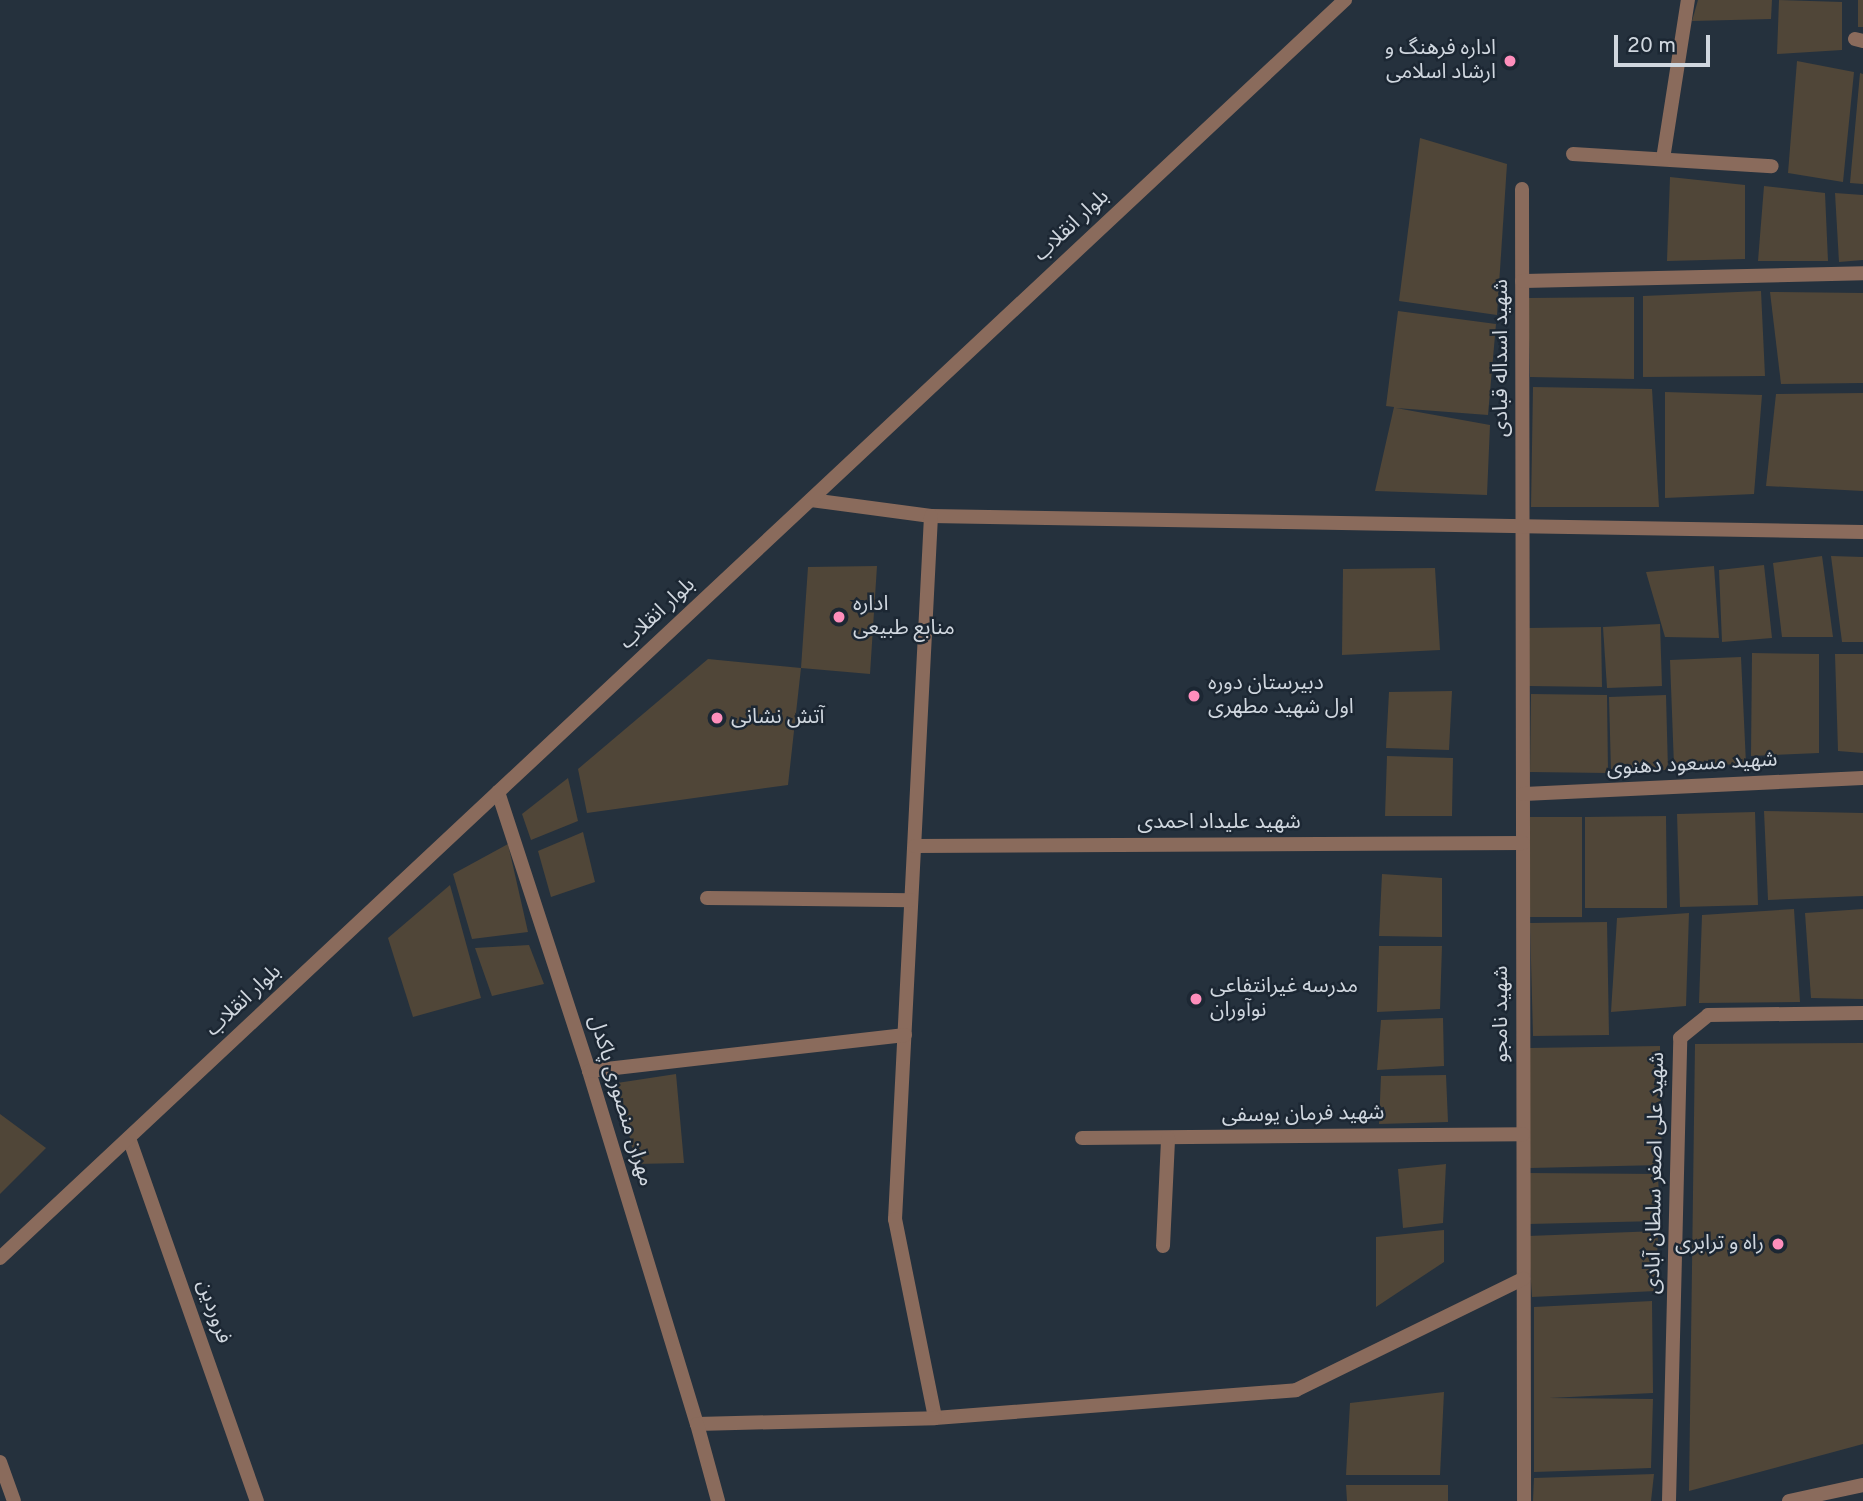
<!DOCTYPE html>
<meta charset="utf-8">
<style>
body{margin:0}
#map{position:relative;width:1863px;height:1501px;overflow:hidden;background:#25313d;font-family:Overpass,"Noto Sans Arabic",sans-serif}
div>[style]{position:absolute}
.building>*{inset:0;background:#504638}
.minor>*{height:14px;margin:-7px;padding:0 7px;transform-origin:7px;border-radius:7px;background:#8a6b5c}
.tertiary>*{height:14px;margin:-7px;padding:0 7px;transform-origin:7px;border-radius:7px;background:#8a6b5c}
.dots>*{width:19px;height:19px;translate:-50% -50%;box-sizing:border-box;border:4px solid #1c2733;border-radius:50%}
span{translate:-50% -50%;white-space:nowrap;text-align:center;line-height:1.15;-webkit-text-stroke:5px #1c2733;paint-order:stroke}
.poi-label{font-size:21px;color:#d0d7df}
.right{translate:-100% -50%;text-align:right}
.left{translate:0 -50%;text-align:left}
.street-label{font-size:21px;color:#d0d7df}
.scale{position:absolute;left:1614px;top:35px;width:96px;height:32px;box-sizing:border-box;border:4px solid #d0d7df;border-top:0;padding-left:9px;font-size:21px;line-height:24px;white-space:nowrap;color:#d0d7df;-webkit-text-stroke:5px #1c2733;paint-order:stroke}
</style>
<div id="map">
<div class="building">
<i style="clip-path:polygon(1698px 0,1772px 0,1771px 19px,1692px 21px)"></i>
<i style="clip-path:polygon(1779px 0,1842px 2px,1842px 50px,1777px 54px)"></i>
<i style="clip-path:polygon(1858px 0,1863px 0,1863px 27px,1858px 27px)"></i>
<i style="clip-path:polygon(1797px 61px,1854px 72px,1843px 182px,1788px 173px)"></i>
<i style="clip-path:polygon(1860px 73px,1863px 74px,1863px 184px,1850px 183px)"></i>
<i style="clip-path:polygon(1420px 138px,1507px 164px,1497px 315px,1399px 301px)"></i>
<i style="clip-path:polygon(1670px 177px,1745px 185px,1745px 259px,1667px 261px)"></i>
<i style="clip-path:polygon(1764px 186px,1825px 193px,1828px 261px,1758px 261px)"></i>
<i style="clip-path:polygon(1835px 193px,1863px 195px,1863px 260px,1839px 262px)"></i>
<i style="clip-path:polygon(1761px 291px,1765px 376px,1643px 377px,1643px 296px)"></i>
<i style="clip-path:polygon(1770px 292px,1863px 293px,1863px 383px,1781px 384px)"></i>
<i style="clip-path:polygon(1634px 297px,1634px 379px,1530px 377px,1528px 298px)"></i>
<i style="clip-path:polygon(1398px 311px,1496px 324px,1488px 415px,1396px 408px,1490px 425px,1487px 495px,1375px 491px,1394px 407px,1386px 406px)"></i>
<i style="clip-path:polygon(1533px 387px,1652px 389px,1659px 507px,1531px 507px)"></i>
<i style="clip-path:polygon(1665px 392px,1762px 395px,1754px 494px,1665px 498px)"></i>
<i style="clip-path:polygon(1863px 393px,1863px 491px,1766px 486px,1776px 394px)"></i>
<i style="clip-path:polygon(1822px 556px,1833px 637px,1782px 637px,1773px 563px)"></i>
<i style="clip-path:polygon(1831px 556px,1863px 557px,1863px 642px,1842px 642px)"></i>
<i style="clip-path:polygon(1764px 565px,1772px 638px,1722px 642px,1719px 570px)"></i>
<i style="clip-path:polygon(877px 566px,870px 674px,801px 668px,788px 785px,587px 813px,578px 769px,708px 659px,801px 668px,808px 567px)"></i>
<i style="clip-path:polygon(1714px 566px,1719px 638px,1665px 637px,1646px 572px)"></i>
<i style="clip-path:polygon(1435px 568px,1440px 650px,1342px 655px,1343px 569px)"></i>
<i style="clip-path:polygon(1660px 624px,1662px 686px,1607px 688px,1603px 627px)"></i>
<i style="clip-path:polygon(1601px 627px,1602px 687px,1529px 686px,1527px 628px)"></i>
<i style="clip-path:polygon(1752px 653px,1819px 654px,1819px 753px,1751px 756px)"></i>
<i style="clip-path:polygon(1835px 654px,1863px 654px,1863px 753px,1838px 751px)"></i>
<i style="clip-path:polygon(1741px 657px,1746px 764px,1674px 766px,1670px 660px)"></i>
<i style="clip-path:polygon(1452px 691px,1449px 750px,1386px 748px,1389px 692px)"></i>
<i style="clip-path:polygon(1531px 694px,1607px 695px,1608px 773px,1530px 772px)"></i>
<i style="clip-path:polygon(1666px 695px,1668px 770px,1611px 771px,1609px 697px)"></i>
<i style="clip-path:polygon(1387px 756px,1453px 758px,1452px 816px,1385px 816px)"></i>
<i style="clip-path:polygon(568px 778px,578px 821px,531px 840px,522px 814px)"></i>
<i style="clip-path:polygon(1764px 811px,1863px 813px,1863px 896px,1768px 900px)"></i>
<i style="clip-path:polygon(1755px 812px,1758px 905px,1680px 907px,1677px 814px)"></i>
<i style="clip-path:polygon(1666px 816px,1667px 908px,1585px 908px,1585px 817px)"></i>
<i style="clip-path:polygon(1530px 817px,1582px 817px,1582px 917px,1530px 917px)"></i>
<i style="clip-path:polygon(583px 832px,595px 882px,551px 897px,538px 851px)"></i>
<i style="clip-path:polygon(508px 844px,528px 932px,472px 939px,453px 874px)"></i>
<i style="clip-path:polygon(1382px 874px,1442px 878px,1442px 937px,1379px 936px)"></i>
<i style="clip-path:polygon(450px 885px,481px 998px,413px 1017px,388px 938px)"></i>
<i style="clip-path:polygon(1794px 909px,1800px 1002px,1699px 1003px,1702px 915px)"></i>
<i style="clip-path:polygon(1863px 909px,1863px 999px,1811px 998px,1805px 913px)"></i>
<i style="clip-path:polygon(1689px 913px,1686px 1006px,1611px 1012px,1617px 918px)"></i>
<i style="clip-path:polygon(1607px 922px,1609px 1035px,1533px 1036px,1530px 923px)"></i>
<i style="clip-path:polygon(529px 945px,544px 984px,492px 996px,475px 948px)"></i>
<i style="clip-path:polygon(1379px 946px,1442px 946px,1440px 1009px,1377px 1012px)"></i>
<i style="clip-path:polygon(1443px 1018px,1444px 1066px,1377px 1070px,1381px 1020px)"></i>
<i style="clip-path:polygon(1863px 1043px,1863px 1444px,1689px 1491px,1695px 1044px)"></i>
<i style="clip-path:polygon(1660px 1046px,1662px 1165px,1530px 1168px,1528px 1048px)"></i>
<i style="clip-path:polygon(676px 1074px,684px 1163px,636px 1164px,617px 1083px)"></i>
<i style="clip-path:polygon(1446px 1075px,1448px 1122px,1379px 1124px,1381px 1076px)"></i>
<i style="clip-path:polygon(0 1114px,46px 1148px,0 1194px)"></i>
<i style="clip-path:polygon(1446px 1164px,1443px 1223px,1403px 1228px,1398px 1169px)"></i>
<i style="clip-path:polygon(1528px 1173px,1658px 1174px,1660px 1221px,1528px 1224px)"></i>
<i style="clip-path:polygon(1444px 1230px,1444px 1262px,1376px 1307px,1376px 1237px)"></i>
<i style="clip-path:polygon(1658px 1231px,1656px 1291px,1532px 1297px,1528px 1236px)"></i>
<i style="clip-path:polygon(1652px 1301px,1653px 1393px,1549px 1398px,1653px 1399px,1651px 1468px,1534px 1472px,1534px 1307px)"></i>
<i style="clip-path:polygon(1444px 1392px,1440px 1475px,1346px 1475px,1350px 1403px)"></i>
<i style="clip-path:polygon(1654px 1474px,1651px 1501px,1533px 1501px,1534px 1478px)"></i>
<i style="clip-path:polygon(1346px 1485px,1448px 1485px,1448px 1501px,1347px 1501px)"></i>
</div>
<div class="minor">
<i style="left:1855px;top:39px;width:8px;rotate:14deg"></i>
<i style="left:1573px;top:154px;width:199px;rotate:3.5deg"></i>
<i style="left:1663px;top:159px;width:161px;rotate:-81.1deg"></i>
<i style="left:1522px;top:189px;width:1312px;rotate:89.91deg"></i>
<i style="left:1522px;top:281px;width:341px;rotate:-1.3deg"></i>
<i style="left:811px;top:500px;width:121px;rotate:7.6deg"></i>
<i style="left:931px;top:516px;width:932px;rotate:0.98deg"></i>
<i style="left:931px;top:516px;width:704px;rotate:92.93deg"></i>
<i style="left:895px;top:1219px;width:203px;rotate:78.6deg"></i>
<i style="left:935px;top:1418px;width:362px;rotate:-4.4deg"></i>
<i style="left:1296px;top:1390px;width:253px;rotate:-26.1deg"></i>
<i style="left:498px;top:792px;width:293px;rotate:71.9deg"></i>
<i style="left:589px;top:1071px;width:369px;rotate:73deg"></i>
<i style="left:697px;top:1424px;width:238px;rotate:-1.4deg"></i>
<i style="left:1523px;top:794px;width:340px;rotate:-2.7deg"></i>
<i style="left:915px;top:846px;width:608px;rotate:-0.28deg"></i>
<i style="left:707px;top:898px;width:204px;rotate:0.6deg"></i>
<i style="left:589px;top:1071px;width:318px;rotate:-6.5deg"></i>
<i style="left:129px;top:1138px;width:385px;rotate:70.6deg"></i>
<i style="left:1082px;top:1138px;width:441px;rotate:-0.5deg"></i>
<i style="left:1163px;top:1246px;width:108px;rotate:-87.3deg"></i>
<i style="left:697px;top:1424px;width:80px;rotate:74.7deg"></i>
<i style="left:0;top:1462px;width:41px;rotate:70.3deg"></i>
<i style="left:1669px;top:1501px;width:463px;rotate:-88.6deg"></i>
<i style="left:1680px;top:1038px;width:36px;rotate:-39deg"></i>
<i style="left:1708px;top:1015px;width:155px;rotate:-0.7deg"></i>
<i style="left:1789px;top:1501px;width:76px;rotate:-12.2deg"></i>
</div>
<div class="tertiary">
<i style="left:0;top:1258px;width:1842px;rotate:-43.09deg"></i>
</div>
<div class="dots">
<i style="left:1510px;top:61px;background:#fe8ebc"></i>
<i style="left:839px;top:617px;background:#fe8ebc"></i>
<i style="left:1194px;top:696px;background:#fe8ebc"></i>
<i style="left:717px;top:718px;background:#fe8ebc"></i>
<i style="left:1196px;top:999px;background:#fe8ebc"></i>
<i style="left:1778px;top:1244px;background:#fe8ebc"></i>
</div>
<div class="poi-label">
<span class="right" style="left:1496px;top:61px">اداره فرهنگ و<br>ارشاد اسلامی</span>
<span class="left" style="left:853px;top:617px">اداره<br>منابع طبیعی</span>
<span class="left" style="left:1208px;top:696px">دبیرستان دوره<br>اول شهید مطهری</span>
<span class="left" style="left:731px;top:718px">آتش نشانی</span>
<span class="left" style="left:1210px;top:999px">مدرسه غیرانتفاعی<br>نوآوران</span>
<span class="right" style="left:1764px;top:1244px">راه و ترابری</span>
</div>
<div class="street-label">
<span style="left:1072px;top:226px;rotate:-43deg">بلوار انقلاب</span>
<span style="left:1502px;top:358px;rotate:-90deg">شهید اسداله قبادی</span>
<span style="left:658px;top:614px;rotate:-43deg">بلوار انقلاب</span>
<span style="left:1692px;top:765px;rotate:-3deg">شهید مسعود دهنوی</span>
<span style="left:1219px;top:823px">شهید علیداد احمدی</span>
<span style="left:244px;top:1001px;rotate:-43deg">بلوار انقلاب</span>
<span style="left:1502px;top:1014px;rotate:-90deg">شهید نامجو</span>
<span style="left:620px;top:1101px;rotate:73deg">مهران منصوری پاکدل</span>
<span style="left:1303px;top:1115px;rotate:-1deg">شهید فرمان یوسفی</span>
<span style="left:1656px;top:1173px;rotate:-89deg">شهید علی اصغر سلطان آبادی</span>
<span style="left:213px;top:1312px;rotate:71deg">فروردین</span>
</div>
<div class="scale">20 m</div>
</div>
